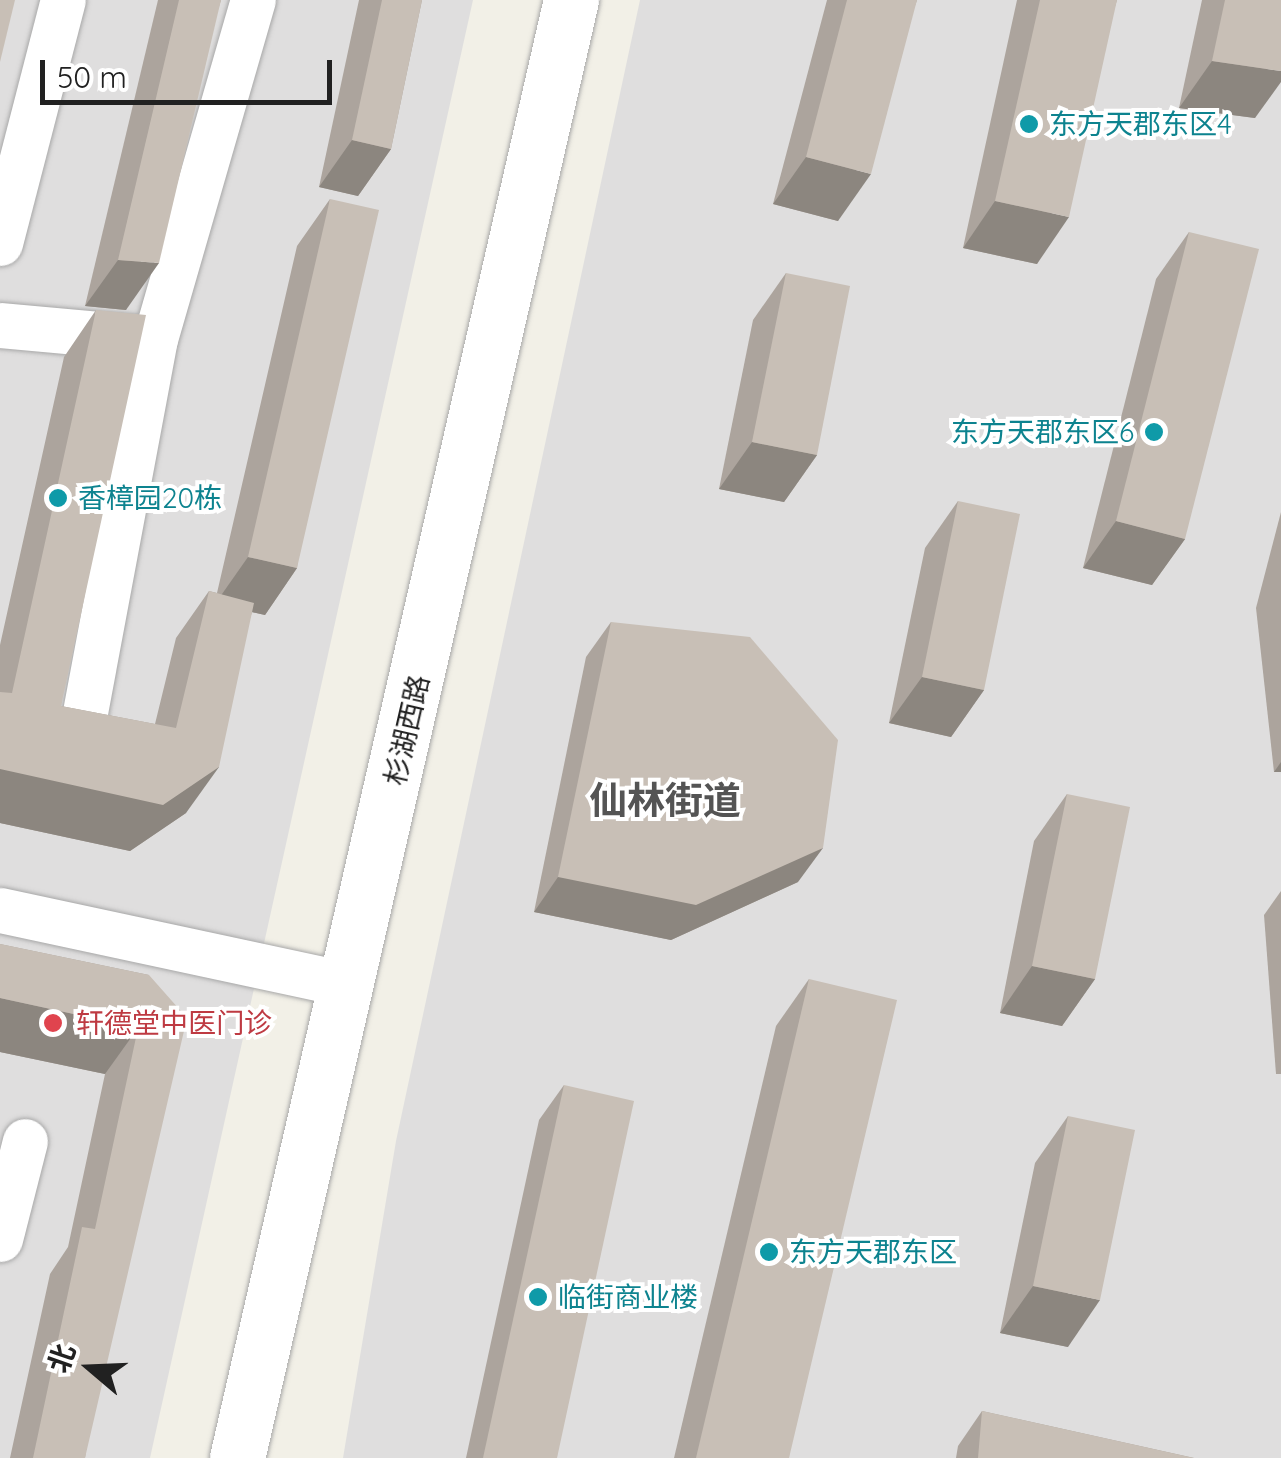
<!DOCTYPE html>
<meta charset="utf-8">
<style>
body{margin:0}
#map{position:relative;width:1281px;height:1458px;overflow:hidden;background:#f2f0e7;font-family:Quicksand,"Noto Sans SC",sans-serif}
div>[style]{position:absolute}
.residential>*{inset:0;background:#dfdede}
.roads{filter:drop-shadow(0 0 2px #a8a8a8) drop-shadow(0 0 2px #a8a8a8)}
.minor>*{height:45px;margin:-22.5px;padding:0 22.5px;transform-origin:22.5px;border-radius:22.5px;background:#fff}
.tertiary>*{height:55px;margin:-27.5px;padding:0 27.5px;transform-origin:27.5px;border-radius:27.5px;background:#fff}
.wall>*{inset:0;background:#aca49d}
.shaded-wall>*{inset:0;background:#8c867f}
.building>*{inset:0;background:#c8bfb6}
.dots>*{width:28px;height:28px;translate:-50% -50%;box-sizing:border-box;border:5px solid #fff;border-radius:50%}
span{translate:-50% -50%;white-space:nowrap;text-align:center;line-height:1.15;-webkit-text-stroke:8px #fff;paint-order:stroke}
.culture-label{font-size:28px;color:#0d838f}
.left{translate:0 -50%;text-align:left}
.right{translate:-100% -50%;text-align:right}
.street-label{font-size:28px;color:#212121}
.health-label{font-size:28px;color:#be3a42}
.district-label{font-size:38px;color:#545454;font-weight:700}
.north{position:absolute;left:40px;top:1318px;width:100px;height:100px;-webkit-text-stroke:8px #fff;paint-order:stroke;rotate:289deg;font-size:28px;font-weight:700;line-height:40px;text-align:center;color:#212121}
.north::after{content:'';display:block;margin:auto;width:35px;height:45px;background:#212121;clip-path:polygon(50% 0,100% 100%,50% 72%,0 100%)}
.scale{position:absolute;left:40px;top:60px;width:292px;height:45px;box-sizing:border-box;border:5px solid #212121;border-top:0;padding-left:12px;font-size:30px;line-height:35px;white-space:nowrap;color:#212121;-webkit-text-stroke:8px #fff;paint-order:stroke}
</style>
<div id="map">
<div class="residential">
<i style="clip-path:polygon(0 0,473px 0,150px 1458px,0 1458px)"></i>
<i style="clip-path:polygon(640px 0,1281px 0,1281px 1458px,343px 1458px,396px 1141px)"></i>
</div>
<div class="roads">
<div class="minor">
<i style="left:0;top:243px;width:251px;rotate:-75.5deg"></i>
<i style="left:0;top:325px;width:143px;rotate:5.2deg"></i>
<i style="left:83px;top:723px;width:391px;rotate:-79.4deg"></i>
<i style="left:155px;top:339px;width:353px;rotate:-73.9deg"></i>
<i style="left:0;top:910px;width:357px;rotate:12.1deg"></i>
<i style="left:0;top:1239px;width:101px;rotate:-75.7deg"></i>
</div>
<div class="tertiary">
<i style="left:237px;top:1458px;width:1496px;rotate:-77.1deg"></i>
</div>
</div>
<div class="wall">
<i style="clip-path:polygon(158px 0,221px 0,126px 310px,85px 306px)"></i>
<i style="clip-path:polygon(359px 0,422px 0,391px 149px,358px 196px,319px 187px)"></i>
<i style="clip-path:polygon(827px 0,917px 0,838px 221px,773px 204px)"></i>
<i style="clip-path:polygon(1017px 0,1117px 0,1037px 264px,963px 248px)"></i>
<i style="clip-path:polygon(1202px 0,1281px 0,1255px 118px,1179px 108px)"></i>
<i style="clip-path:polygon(330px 199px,297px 568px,265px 615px,252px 612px,186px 813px,130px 851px,0 823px,0 645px,64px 357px,96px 310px,61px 706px,155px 724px,176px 638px,209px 591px,217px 593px,297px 246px)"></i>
<i style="clip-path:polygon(1189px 232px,1185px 539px,1152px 585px,1083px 568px,1156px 279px)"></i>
<i style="clip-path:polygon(786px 273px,817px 455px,784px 502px,719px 489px,753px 320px)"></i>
<i style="clip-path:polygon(958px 501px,984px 690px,951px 737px,889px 723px,925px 548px)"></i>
<i style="clip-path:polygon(1281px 512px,1281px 772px,1274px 772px,1256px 608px)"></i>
<i style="clip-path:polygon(611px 622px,798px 882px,671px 940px,534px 912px,586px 657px)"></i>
<i style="clip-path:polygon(1067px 794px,1095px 979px,1062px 1026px,1000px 1013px,1034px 841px)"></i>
<i style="clip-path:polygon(1281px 891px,1281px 1074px,1276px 1074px,1264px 915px)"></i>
<i style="clip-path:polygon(0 944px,149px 975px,85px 1458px,10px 1458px,50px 1274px,68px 1247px,105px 1074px,0 1052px)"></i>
<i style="clip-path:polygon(809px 979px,789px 1458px,674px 1458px,776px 1026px)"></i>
<i style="clip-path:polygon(564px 1085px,557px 1458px,466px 1458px,539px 1120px)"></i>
<i style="clip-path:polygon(1068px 1116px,1068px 1347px,1000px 1333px,1035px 1163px)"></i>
<i style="clip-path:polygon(982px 1411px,1194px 1458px,956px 1458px,958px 1446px)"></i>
</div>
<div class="shaded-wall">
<i style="clip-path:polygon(1212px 61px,1281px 71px,1281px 82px,1255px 118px,1179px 108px)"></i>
<i style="clip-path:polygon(352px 140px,391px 149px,358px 196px,319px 187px)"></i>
<i style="clip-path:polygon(806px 157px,871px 174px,838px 221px,773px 204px)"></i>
<i style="clip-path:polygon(995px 201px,1069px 217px,1037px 264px,963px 248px)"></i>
<i style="clip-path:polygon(118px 260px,159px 263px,126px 310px,85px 306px)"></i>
<i style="clip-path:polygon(752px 442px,817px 455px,784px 502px,719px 489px)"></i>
<i style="clip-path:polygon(1116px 521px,1185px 539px,1152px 585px,1083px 568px)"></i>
<i style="clip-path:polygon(248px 557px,297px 568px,265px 615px,215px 604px)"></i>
<i style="clip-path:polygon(922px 677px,984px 690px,951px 737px,889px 723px)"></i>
<i style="clip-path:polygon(1281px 762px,1281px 772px,1274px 772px)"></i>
<i style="clip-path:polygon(219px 767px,186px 813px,130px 851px,0 823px,0 769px)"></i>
<i style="clip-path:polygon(823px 848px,798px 882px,671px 940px,534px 912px,558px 877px)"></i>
<i style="clip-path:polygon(1032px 966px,1095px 979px,1062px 1026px,1000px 1013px)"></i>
<i style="clip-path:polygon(0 998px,138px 1028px,105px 1074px,0 1052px)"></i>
<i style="clip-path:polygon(1033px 1286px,1100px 1300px,1068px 1347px,1000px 1333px)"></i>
</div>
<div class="building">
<i style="clip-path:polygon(0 0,15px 0,0 62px)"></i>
<i style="clip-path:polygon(179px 0,221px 0,159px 263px,118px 260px)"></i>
<i style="clip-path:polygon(382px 0,422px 0,391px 149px,352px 140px)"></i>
<i style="clip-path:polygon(847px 0,917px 0,871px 174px,806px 157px)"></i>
<i style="clip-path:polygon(1040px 0,1117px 0,1069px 217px,995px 201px)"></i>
<i style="clip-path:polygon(1225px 0,1281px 0,1281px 71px,1212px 61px)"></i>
<i style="clip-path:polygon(330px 199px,379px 210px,297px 568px,248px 557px)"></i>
<i style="clip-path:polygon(1189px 232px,1259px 249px,1185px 539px,1116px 521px)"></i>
<i style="clip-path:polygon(786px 273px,850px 286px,817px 455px,752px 442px)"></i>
<i style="clip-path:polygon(96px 310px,146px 315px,61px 706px,176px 728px,209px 591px,254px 603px,219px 767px,163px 805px,0 769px,0 692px,12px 693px)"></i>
<i style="clip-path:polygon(958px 501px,1020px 514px,984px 690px,922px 677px)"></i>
<i style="clip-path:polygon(611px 622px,750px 637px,838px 740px,823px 848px,696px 905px,558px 877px)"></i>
<i style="clip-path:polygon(1067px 794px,1130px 807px,1095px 979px,1032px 966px)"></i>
<i style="clip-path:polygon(0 944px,149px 975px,187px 1018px,85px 1458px,33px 1458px,82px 1227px,95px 1229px,138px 1028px,0 998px)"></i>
<i style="clip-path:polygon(809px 979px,897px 1000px,789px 1458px,696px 1458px)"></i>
<i style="clip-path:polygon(564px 1085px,634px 1101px,557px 1458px,483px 1458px)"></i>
<i style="clip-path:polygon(1068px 1116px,1135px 1130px,1100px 1300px,1033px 1286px)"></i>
<i style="clip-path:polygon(982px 1411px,1194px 1458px,978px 1458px)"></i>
</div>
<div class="dots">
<i style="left:1029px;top:124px;background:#0f9aa8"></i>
<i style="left:1154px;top:432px;background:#0f9aa8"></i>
<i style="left:58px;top:498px;background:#0f9aa8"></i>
<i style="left:53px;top:1023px;background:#e0444e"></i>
<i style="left:769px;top:1252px;background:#0f9aa8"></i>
<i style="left:538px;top:1297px;background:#0f9aa8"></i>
</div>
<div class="culture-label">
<span class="left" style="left:1049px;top:124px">东方天郡东区4</span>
<span class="right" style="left:1134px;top:432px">东方天郡东区6</span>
<span class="left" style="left:78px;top:498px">香樟园20栋</span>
<span class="left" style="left:789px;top:1252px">东方天郡东区</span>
<span class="left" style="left:558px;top:1297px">临街商业楼</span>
</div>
<div class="street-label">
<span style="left:407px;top:730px;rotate:-77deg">杉湖西路</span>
</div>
<div class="health-label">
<span class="left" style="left:76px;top:1023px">轩德堂中医门诊</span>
</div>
<div class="district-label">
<span style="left:665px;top:801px">仙林街道</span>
</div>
<div class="north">北</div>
<div class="scale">50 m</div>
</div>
